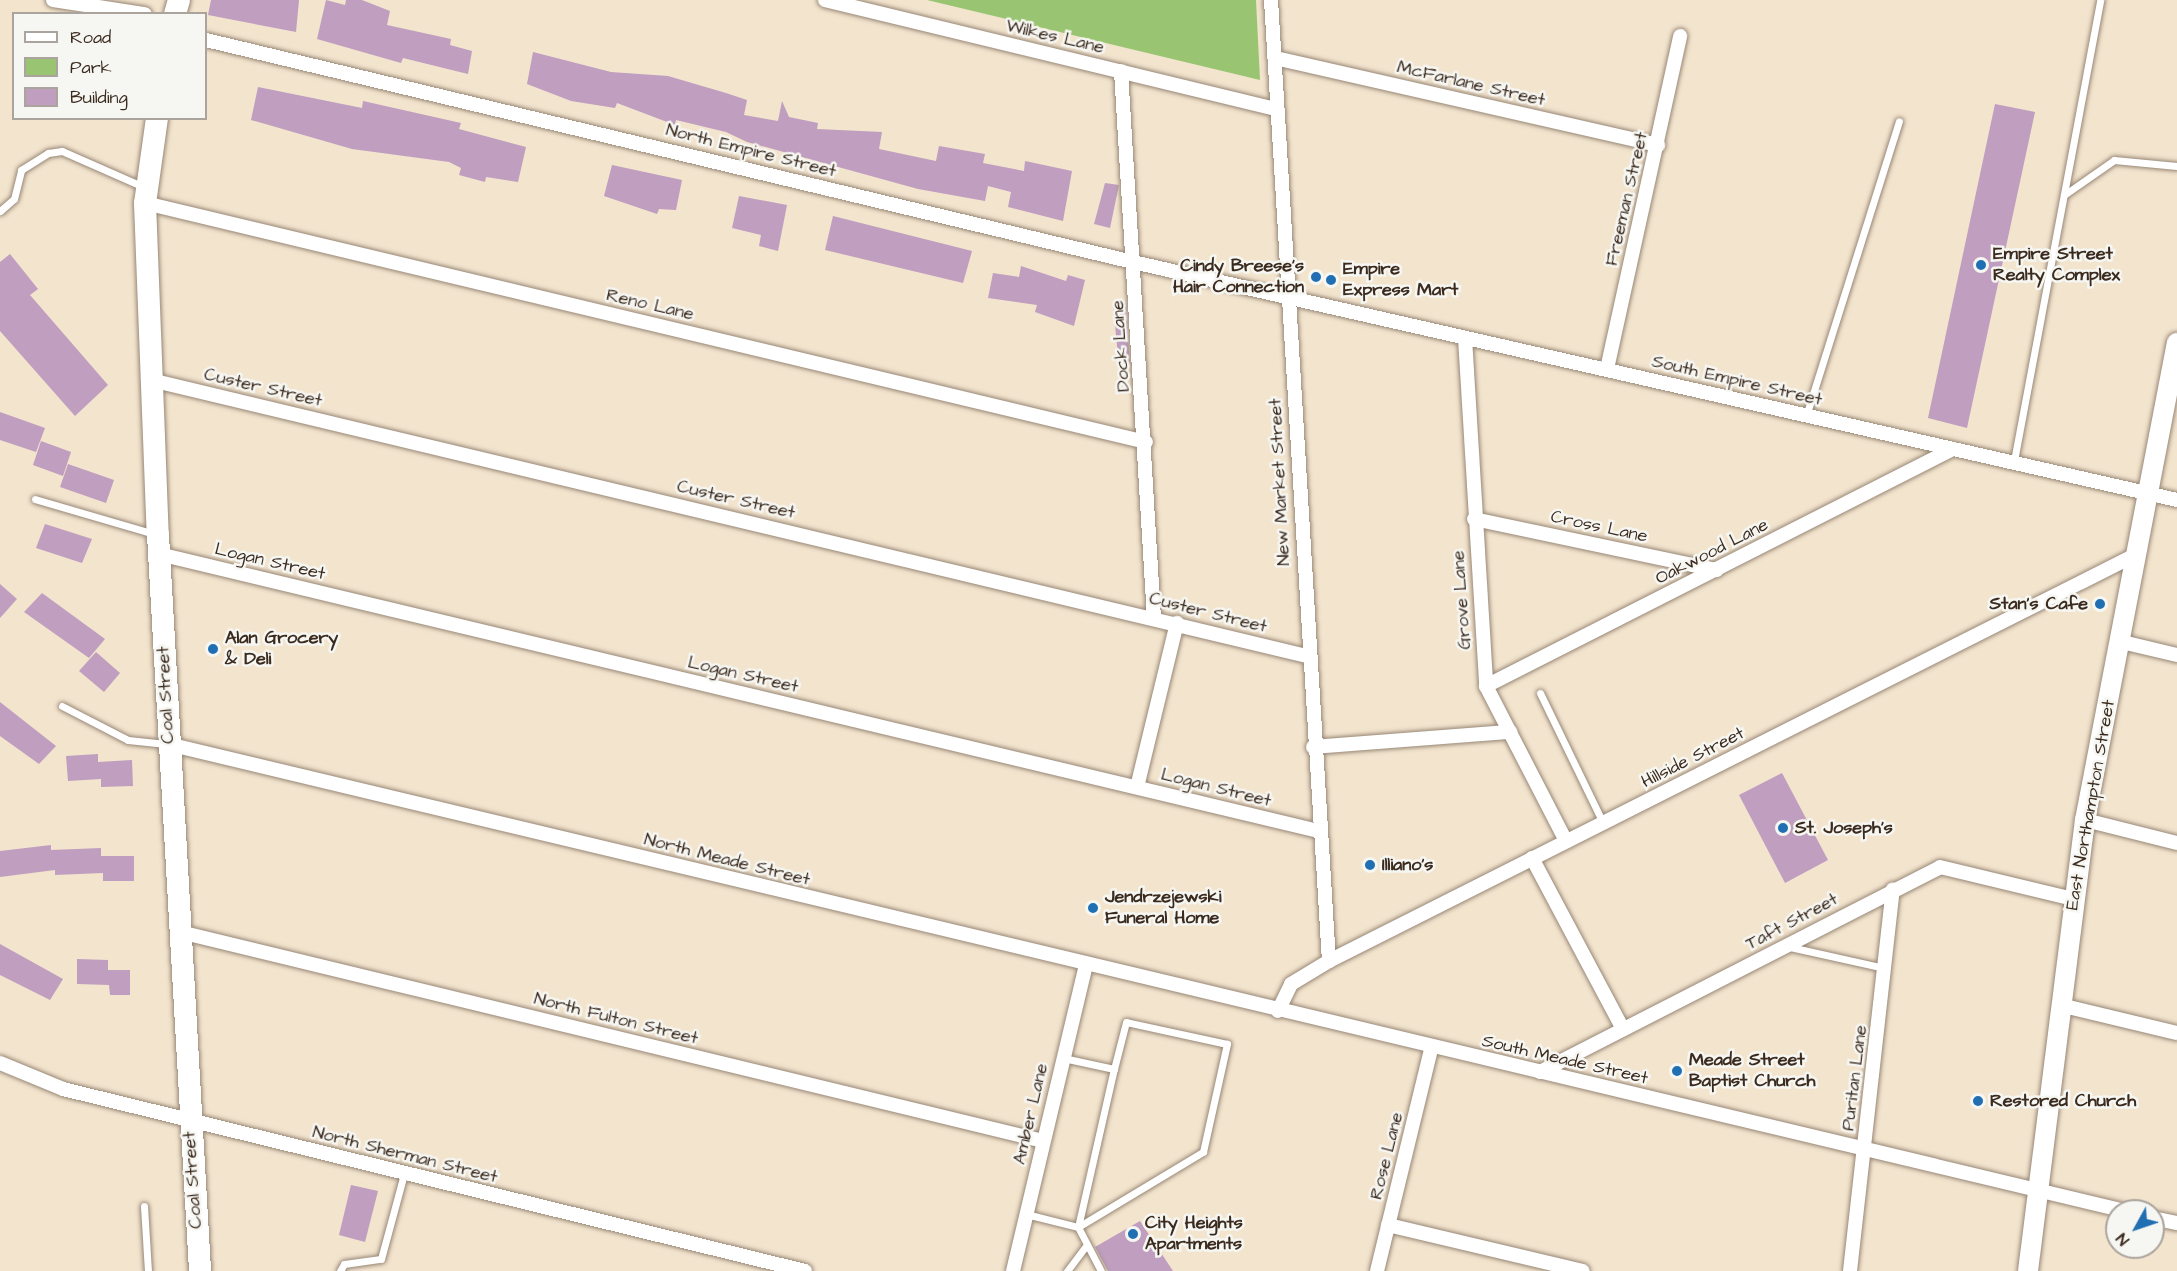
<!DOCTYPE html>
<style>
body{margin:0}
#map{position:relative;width:2177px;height:1271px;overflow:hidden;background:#f3e4ce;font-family:"Architects Daughter",sans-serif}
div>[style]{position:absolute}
.green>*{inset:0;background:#99c572}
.building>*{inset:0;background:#bf9ebf}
.roads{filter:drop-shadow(0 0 2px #978776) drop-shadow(0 0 2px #978776)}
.service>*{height:7px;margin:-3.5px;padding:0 3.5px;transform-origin:3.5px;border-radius:3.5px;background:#fff}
.minor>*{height:14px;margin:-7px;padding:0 7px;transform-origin:7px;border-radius:7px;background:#fff}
.secondary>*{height:20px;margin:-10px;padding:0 10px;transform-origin:10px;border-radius:10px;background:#fff}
.primary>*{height:22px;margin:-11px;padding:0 11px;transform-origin:11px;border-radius:11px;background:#fff}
.dots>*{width:16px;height:16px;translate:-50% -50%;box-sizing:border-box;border:3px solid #f6f6f2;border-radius:50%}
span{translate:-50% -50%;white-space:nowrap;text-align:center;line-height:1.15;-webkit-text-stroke:5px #f6f6f2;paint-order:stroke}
.street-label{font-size:18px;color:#3b2a1e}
.poi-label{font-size:18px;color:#3b2a1e;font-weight:700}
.left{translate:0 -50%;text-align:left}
.right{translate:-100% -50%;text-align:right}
.legend{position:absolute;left:12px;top:12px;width:195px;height:108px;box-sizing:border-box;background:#f6f6f2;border:2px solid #aba49d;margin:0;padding:8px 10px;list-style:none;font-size:18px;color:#3b2a1e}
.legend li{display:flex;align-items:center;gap:12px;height:30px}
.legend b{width:30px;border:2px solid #aba49d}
.north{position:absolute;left:2105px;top:1199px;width:60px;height:60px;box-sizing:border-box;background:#f6f6f2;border:2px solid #aba49d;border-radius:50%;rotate:230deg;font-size:16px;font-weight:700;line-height:24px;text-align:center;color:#3b2a1e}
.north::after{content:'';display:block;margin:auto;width:21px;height:27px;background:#1f6fb2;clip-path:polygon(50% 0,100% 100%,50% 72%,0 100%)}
</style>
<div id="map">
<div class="green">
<i style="clip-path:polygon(927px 0,1256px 0,1260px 80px)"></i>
</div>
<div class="building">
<i style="clip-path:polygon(211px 0,299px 0,296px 32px,208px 15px)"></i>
<i style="clip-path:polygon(326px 0,345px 5px,346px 0,362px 0,390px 11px,387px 25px,451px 39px,450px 45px,472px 51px,468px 74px,403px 58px,401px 63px,317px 39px)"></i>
<i style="clip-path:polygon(533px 52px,611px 72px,668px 76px,726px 93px,747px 100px,744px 115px,778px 121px,782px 101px,789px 117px,818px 123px,817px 129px,882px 132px,879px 149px,936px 161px,939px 146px,985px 154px,983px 163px,1024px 171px,1025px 161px,1072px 171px,1063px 221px,1008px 207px,1011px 192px,988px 186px,985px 201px,918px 189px,747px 142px,726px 132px,676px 120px,675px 125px,617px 103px,615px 108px,571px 101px,527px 84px)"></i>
<i style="clip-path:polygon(258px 87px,362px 108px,363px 101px,461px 123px,459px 129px,526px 147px,518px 182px,486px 177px,485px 182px,459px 175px,461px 168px,449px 162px,352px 149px,251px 120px)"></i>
<i style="clip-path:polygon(1995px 104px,2035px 112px,1967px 428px,1928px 418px)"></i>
<i style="clip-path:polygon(612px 165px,682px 180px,676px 210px,659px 209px,657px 214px,604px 196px)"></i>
<i style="clip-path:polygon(1105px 183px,1119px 185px,1110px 228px,1094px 224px)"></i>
<i style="clip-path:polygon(739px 196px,787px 205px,778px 251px,759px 246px,761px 235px,732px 228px)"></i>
<i style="clip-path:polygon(833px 216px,972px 251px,963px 283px,825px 250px)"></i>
<i style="clip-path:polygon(10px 254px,38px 289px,30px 295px,108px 385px,75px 416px,0 331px,0 262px)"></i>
<i style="clip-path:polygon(1021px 266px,1066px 281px,1068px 275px,1085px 280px,1074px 326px,1035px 312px,1037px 305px,988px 298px,993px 273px,1019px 277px)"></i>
<i style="clip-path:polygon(1126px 303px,1130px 365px,1119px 366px,1113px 304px)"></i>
<i style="clip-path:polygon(0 412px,45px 428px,36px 452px,0 440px)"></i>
<i style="clip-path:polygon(41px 441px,71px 452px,63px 476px,33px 465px)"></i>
<i style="clip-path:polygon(68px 464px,114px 480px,106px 503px,60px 487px)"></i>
<i style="clip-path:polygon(45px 524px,92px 539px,82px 563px,36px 548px)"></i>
<i style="clip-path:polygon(0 584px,17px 599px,0 618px)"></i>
<i style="clip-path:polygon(42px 593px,105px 639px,89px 658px,24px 612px)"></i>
<i style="clip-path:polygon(96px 652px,120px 673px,104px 692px,79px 671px)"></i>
<i style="clip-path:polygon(0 702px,56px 746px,39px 764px,0 736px)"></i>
<i style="clip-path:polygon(98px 754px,98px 762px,132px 760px,133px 786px,101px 787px,101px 779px,68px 781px,66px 756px)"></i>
<i style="clip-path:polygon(1782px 773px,1828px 860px,1785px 883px,1739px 795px)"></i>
<i style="clip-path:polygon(51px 845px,51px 850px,101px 848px,101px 856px,134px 856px,134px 881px,103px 881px,103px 873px,55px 875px,55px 870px,0 877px,0 851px)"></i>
<i style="clip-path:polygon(0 944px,63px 979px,50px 1000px,0 975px)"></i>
<i style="clip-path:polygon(77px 959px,108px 960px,108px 970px,130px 970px,130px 995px,110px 995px,109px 985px,77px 984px)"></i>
<i style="clip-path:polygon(351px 1185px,378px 1191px,365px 1242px,339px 1235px)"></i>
<i style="clip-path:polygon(1140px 1221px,1173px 1271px,1108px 1271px,1095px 1247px)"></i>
</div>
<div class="roads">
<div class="service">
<i style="left:2064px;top:195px;width:61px;rotate:-35deg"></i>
<i style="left:2114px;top:160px;width:63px;rotate:5.4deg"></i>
<i style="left:0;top:211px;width:18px;rotate:-41deg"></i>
<i style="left:14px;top:199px;width:30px;rotate:-76deg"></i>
<i style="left:21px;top:170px;width:32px;rotate:-32deg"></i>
<i style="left:48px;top:153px;width:14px;rotate:-8deg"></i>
<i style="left:62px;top:151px;width:90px;rotate:23.7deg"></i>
<i style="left:1806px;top:416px;width:309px;rotate:-72.5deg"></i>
<i style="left:2014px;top:461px;width:469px;rotate:-79.4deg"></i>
<i style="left:35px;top:499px;width:125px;rotate:16.3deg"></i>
<i style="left:1540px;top:693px;width:144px;rotate:64.1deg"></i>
<i style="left:62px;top:706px;width:74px;rotate:27.3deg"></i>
<i style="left:128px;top:740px;width:38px;rotate:6deg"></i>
<i style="left:1790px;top:947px;width:96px;rotate:12.6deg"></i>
<i style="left:144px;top:1206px;width:65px;rotate:86.5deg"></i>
<i style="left:1026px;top:1214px;width:54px;rotate:14deg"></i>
<i style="left:1078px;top:1227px;width:146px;rotate:-31deg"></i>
<i style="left:1203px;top:1152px;width:111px;rotate:-77.5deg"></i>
<i style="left:1227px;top:1044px;width:103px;rotate:-167.7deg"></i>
<i style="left:1126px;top:1022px;width:49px;rotate:104.3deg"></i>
<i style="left:1114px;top:1069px;width:52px;rotate:-167.8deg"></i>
<i style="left:340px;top:1271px;width:8px;rotate:-60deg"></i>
<i style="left:344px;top:1264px;width:37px;rotate:-8deg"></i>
<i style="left:381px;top:1259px;width:88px;rotate:-74.9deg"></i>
<i style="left:1067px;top:1271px;width:31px;rotate:-53deg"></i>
<i style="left:1101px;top:1271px;width:50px;rotate:-117.6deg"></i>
<i style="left:1078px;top:1227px;width:162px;rotate:-77.2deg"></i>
</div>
<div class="minor">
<i style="left:53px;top:0;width:93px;rotate:8.7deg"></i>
<i style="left:825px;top:0;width:464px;rotate:13.6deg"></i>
<i style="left:1271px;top:0;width:963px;rotate:86.55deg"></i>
<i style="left:206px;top:40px;width:953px;rotate:13.47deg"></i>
<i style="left:1133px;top:262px;width:1071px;rotate:12.84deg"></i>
<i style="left:1275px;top:58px;width:393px;rotate:12.8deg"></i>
<i style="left:1121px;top:71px;width:548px;rotate:86.55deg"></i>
<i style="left:145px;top:203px;width:1029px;rotate:13.43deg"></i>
<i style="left:1465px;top:338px;width:349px;rotate:86.5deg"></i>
<i style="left:1486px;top:686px;width:174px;rotate:62.7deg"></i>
<i style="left:1607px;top:369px;width:341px;rotate:-77.6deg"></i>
<i style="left:155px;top:381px;width:1184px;rotate:13.43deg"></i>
<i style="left:1474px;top:519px;width:248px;rotate:11.9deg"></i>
<i style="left:159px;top:554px;width:1192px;rotate:13.44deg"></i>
<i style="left:2122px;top:642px;width:57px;rotate:13.3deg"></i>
<i style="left:1486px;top:686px;width:524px;rotate:-26.91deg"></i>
<i style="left:168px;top:744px;width:2012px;rotate:13.42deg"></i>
<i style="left:1313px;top:747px;width:198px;rotate:-4.4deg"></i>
<i style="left:1137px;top:787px;width:169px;rotate:-76.3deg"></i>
<i style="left:2085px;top:820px;width:95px;rotate:14deg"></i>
<i style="left:1532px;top:858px;width:194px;rotate:62deg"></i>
<i style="left:180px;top:932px;width:888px;rotate:13.61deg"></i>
<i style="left:2060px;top:1005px;width:120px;rotate:13.5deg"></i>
<i style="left:1278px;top:1011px;width:30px;rotate:-64deg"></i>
<i style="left:1291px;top:984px;width:44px;rotate:-31.2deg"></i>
<i style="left:1329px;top:961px;width:907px;rotate:-26.73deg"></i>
<i style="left:0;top:1063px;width:68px;rotate:22.4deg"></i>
<i style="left:63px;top:1089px;width:764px;rotate:13.78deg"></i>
<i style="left:1540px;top:1072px;width:449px;rotate:-27.1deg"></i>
<i style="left:1940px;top:867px;width:137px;rotate:13.5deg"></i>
<i style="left:2153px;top:1218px;width:25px;rotate:12deg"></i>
<i style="left:1388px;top:1225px;width:200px;rotate:13.3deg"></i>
<i style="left:1013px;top:1271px;width:315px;rotate:-76.6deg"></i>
<i style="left:1377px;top:1271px;width:228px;rotate:-76.3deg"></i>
<i style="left:1850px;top:1271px;width:384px;rotate:-83.6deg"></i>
</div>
<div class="secondary">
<i style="left:2028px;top:1271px;width:455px;rotate:-82.8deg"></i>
<i style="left:2085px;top:820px;width:486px;rotate:-79.1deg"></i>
</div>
<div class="primary">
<i style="left:175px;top:14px;width:15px;rotate:-74deg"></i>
<i style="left:157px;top:118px;width:86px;rotate:98deg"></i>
<i style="left:145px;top:203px;width:332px;rotate:87.8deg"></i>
<i style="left:158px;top:535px;width:737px;rotate:86.73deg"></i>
</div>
</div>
<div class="dots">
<i style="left:1981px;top:265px;background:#1f6fb2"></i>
<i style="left:1316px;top:277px;background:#1f6fb2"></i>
<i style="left:1331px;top:280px;background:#1f6fb2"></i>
<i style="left:2100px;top:604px;background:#1f6fb2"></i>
<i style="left:213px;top:649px;background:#1f6fb2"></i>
<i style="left:1783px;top:828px;background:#1f6fb2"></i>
<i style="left:1370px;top:865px;background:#1f6fb2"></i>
<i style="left:1093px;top:908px;background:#1f6fb2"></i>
<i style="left:1677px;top:1071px;background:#1f6fb2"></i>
<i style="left:1978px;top:1101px;background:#1f6fb2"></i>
<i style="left:1133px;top:1234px;background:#1f6fb2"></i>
</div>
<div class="street-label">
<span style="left:1055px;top:37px;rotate:13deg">Wilkes Lane</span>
<span style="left:1471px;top:84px;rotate:13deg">McFarlane Street</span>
<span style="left:751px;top:151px;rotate:14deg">North Empire Street</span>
<span style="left:1627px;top:199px;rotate:-77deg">Freeman Street</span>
<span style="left:650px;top:305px;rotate:13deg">Reno Lane</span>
<span style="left:1121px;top:346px;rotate:-94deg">Dock Lane</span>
<span style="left:1737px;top:381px;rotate:13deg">South Empire Street</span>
<span style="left:263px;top:388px;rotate:13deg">Custer Street</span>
<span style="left:1280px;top:482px;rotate:-93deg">New Market Street</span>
<span style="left:736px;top:500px;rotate:13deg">Custer Street</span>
<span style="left:1599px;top:527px;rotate:12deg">Cross Lane</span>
<span style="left:1712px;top:552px;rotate:-27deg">Oakwood Lane</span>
<span style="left:270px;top:562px;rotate:13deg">Logan Street</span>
<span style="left:1462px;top:600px;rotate:-94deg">Grove Lane</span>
<span style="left:1208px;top:613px;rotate:14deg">Custer Street</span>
<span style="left:743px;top:675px;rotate:13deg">Logan Street</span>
<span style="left:166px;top:695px;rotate:-93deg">Coal Street</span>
<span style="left:1693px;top:758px;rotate:-27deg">Hillside Street</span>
<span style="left:1216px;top:788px;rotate:14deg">Logan Street</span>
<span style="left:2091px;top:805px;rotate:-80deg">East Northampton Street</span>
<span style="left:727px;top:860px;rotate:14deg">North Meade Street</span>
<span style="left:1792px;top:922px;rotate:-28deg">Taft Street</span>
<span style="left:616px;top:1019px;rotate:14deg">North Fulton Street</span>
<span style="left:1565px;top:1060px;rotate:13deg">South Meade Street</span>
<span style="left:1855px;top:1078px;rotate:-83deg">Puritan Lane</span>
<span style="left:1031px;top:1114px;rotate:-77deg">Amber Lane</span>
<span style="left:405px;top:1155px;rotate:14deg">North Sherman Street</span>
<span style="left:1387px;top:1156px;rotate:-76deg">Rose Lane</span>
<span style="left:193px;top:1180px;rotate:-94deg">Coal Street</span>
</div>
<div class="poi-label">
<span class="left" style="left:1993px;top:265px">Empire Street<br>Realty Complex</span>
<span class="right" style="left:1304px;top:277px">Cindy Breese's<br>Hair Connection</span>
<span class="left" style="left:1343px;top:280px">Empire<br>Express Mart</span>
<span class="right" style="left:2088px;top:604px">Stan's Cafe</span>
<span class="left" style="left:225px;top:649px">Alan Grocery<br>&amp; Deli</span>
<span class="left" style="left:1795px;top:828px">St. Joseph's</span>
<span class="left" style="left:1382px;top:865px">Illiano's</span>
<span class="left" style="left:1105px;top:908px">Jendrzejewski<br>Funeral Home</span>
<span class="left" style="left:1689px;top:1071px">Meade Street<br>Baptist Church</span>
<span class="left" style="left:1990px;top:1101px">Restored Church</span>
<span class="left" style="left:1145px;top:1234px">City Heights<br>Apartments</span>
</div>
<ul class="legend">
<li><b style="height:8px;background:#fff"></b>Road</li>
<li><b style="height:16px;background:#99c572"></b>Park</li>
<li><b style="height:16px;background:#bf9ebf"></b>Building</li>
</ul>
<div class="north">N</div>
</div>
